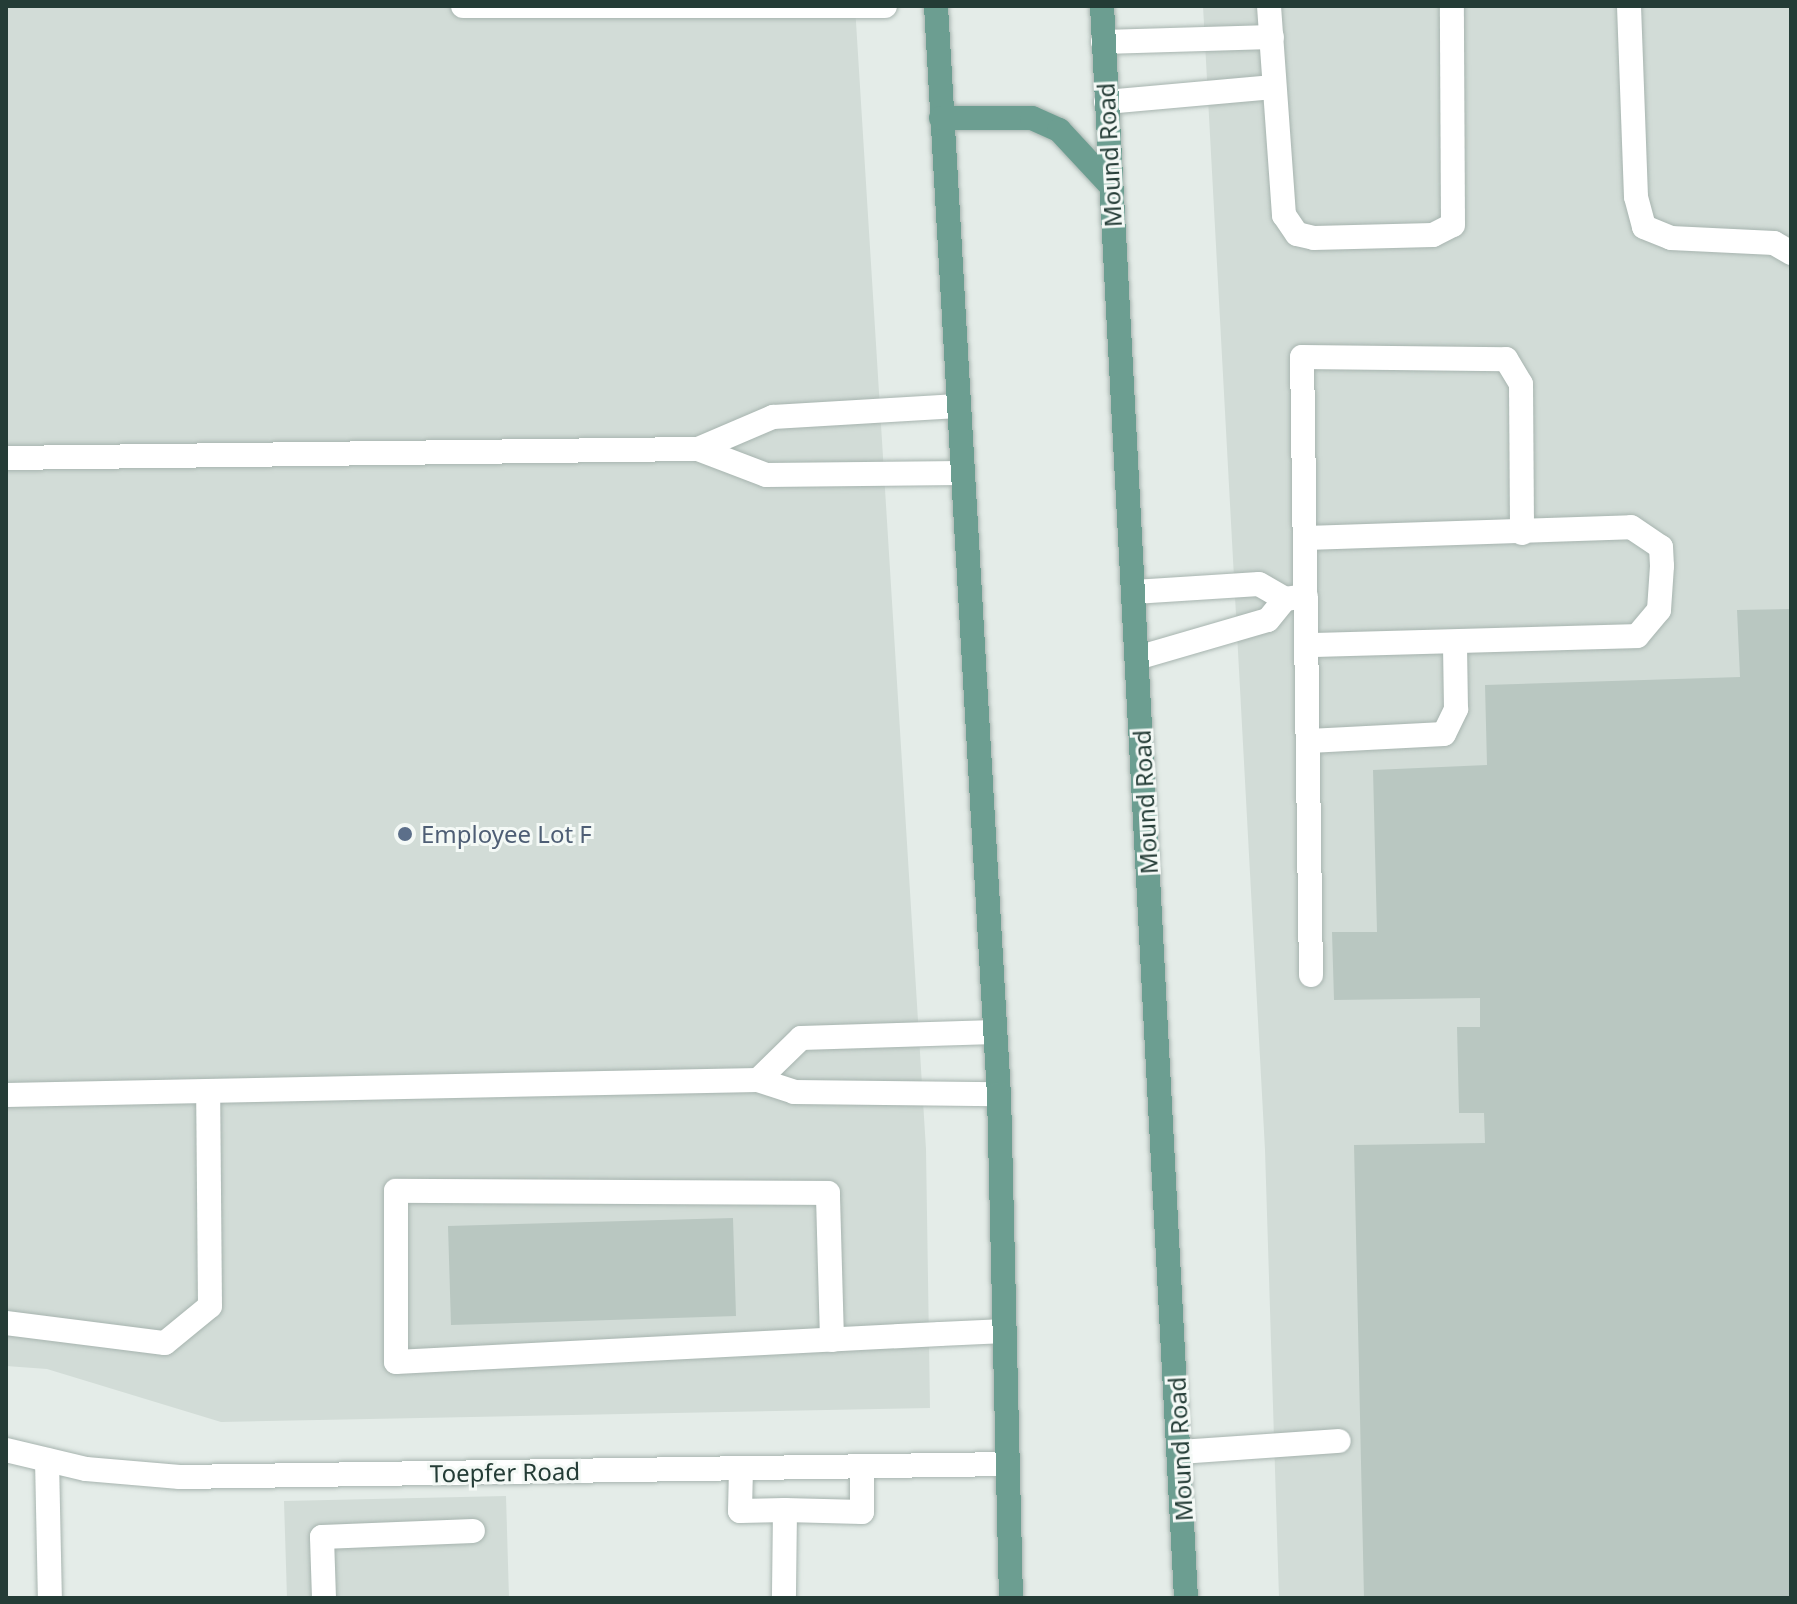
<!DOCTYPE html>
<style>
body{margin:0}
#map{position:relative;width:1797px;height:1604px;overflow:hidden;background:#e4ece8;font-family:"Noto Sans",sans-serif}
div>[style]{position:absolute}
.built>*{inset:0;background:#d2dcd7}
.building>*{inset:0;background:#b9c7c1}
.roads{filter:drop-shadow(0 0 2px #a7b4af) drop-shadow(0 0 2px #a7b4af)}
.minor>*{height:24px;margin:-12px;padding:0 12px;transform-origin:12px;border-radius:12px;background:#fff}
.major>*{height:24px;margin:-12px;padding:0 12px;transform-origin:12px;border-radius:12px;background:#6c9e91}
.dots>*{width:22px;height:22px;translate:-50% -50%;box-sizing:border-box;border:4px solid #f4f9f6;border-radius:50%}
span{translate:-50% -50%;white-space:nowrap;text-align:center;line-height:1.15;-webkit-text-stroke:6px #f4f9f6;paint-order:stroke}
.street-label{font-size:24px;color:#243c36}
.service-label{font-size:24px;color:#4e5e75}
.left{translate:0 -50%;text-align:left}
.frame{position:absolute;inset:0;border:8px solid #243c36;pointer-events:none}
</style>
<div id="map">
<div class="built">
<i style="clip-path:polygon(6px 6px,855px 6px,926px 1149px,930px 1408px,221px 1422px,47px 1369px,6px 1366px)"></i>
<i style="clip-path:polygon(1203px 6px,1791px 6px,1791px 1598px,1279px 1598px,1265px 1150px)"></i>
<i style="clip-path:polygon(506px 1496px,509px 1598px,287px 1598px,284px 1501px)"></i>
</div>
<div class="building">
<i style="clip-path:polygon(1791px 609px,1791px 1598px,1364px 1598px,1354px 1145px,1485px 1143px,1484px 1113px,1459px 1113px,1457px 1027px,1480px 1027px,1480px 998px,1334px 1000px,1332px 932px,1377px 932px,1373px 770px,1487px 765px,1485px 685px,1740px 677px,1737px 610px)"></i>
<i style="clip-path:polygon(733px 1218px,736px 1316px,451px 1325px,448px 1226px)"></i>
</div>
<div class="roads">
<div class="minor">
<i style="left:463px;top:6px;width:422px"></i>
<i style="left:1269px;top:6px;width:210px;rotate:85.9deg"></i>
<i style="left:1284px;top:215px;width:23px;rotate:56deg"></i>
<i style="left:1297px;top:234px;width:17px;rotate:13deg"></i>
<i style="left:1314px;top:238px;width:119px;rotate:-1.4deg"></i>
<i style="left:1433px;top:235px;width:22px;rotate:-27deg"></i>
<i style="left:1453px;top:225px;width:219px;rotate:-90.3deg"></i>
<i style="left:1629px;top:6px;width:191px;rotate:87.9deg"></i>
<i style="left:1636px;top:197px;width:31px;rotate:75deg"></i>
<i style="left:1644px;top:227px;width:29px;rotate:22deg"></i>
<i style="left:1671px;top:238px;width:103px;rotate:2.8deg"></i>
<i style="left:1774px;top:243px;width:20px;rotate:30deg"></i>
<i style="left:1103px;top:42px;width:169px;rotate:-1.7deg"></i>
<i style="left:1106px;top:102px;width:168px;rotate:-5.1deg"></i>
<i style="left:698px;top:449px;width:82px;rotate:-23.1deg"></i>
<i style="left:773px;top:417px;width:185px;rotate:-3.4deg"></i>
<i style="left:6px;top:458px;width:692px;rotate:-0.75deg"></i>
<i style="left:698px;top:449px;width:73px;rotate:20.9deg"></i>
<i style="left:766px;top:475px;width:196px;rotate:-0.6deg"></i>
<i style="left:1306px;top:538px;width:325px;rotate:-1.9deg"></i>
<i style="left:1631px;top:527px;width:36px;rotate:34deg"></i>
<i style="left:1661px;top:547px;width:19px;rotate:87deg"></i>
<i style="left:1662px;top:566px;width:44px;rotate:93.9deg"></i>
<i style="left:1659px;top:610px;width:34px;rotate:130deg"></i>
<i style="left:1637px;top:636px;width:329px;rotate:178.4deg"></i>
<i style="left:1134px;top:592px;width:125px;rotate:-3.7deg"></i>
<i style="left:1259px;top:584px;width:30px;rotate:30deg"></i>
<i style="left:1285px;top:599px;width:21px;rotate:-8deg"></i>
<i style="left:1137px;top:658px;width:136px;rotate:-16.2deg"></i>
<i style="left:1268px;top:620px;width:27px;rotate:-51deg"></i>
<i style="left:1309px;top:741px;width:135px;rotate:-3deg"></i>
<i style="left:1444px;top:734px;width:28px;rotate:-64deg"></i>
<i style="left:1456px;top:709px;width:67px;rotate:-90.9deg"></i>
<i style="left:1311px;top:975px;width:618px;rotate:-90.83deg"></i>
<i style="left:1302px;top:357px;width:204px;rotate:0.6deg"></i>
<i style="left:1506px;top:359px;width:29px;rotate:59deg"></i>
<i style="left:1521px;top:384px;width:149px;rotate:89.6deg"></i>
<i style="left:758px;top:1080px;width:60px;rotate:-44.3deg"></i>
<i style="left:801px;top:1038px;width:194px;rotate:-1.8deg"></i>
<i style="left:6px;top:1095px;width:752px;rotate:-1.14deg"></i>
<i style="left:758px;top:1080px;width:38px;rotate:18deg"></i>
<i style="left:794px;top:1092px;width:205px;rotate:0.6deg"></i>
<i style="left:6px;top:1323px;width:160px;rotate:7.2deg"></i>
<i style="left:165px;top:1343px;width:58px;rotate:-39.4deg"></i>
<i style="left:210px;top:1306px;width:215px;rotate:-90.5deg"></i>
<i style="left:832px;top:1340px;width:147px;rotate:-91.6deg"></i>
<i style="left:828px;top:1193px;width:432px;rotate:-179.7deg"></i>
<i style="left:396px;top:1191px;width:171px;rotate:90deg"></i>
<i style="left:396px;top:1362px;width:545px;rotate:-2.95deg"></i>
<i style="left:940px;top:1334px;width:65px;rotate:-2.6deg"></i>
<i style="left:6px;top:1450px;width:82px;rotate:13.4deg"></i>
<i style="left:86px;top:1469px;width:94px;rotate:4.9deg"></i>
<i style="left:180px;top:1477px;width:827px;rotate:-0.9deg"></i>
<i style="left:1181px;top:1452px;width:158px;rotate:-4deg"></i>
<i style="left:47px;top:1460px;width:138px;rotate:88.8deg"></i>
<i style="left:741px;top:1469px;width:42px;rotate:91.4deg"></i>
<i style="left:740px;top:1511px;width:45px;rotate:-1.3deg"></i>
<i style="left:785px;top:1510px;width:88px;rotate:90.7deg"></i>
<i style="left:785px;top:1510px;width:77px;rotate:1.5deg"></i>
<i style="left:862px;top:1512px;width:45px;rotate:-90deg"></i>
<i style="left:324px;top:1598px;width:61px;rotate:-91.9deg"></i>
<i style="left:322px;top:1537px;width:151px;rotate:-2.3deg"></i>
</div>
<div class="major">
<i style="left:936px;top:6px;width:1090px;rotate:86.69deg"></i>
<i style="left:999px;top:1094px;width:504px;rotate:88.64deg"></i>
<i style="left:1102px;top:6px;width:1594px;rotate:86.98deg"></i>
<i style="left:941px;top:118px;width:91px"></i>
<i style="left:1032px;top:118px;width:30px;rotate:24deg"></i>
<i style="left:1059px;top:130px;width:76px;rotate:47.1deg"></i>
</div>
</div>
<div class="dots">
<i style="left:405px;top:834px;background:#5c6f8a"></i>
</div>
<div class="street-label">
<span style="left:1109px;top:155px;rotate:-93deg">Mound Road</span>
<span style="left:1145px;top:802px;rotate:-93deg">Mound Road</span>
<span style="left:1180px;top:1449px;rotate:-93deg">Mound Road</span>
<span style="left:505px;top:1472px;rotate:-1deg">Toepfer Road</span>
</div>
<div class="service-label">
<span class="left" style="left:421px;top:834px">Employee Lot F</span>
</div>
<div class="frame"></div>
</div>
